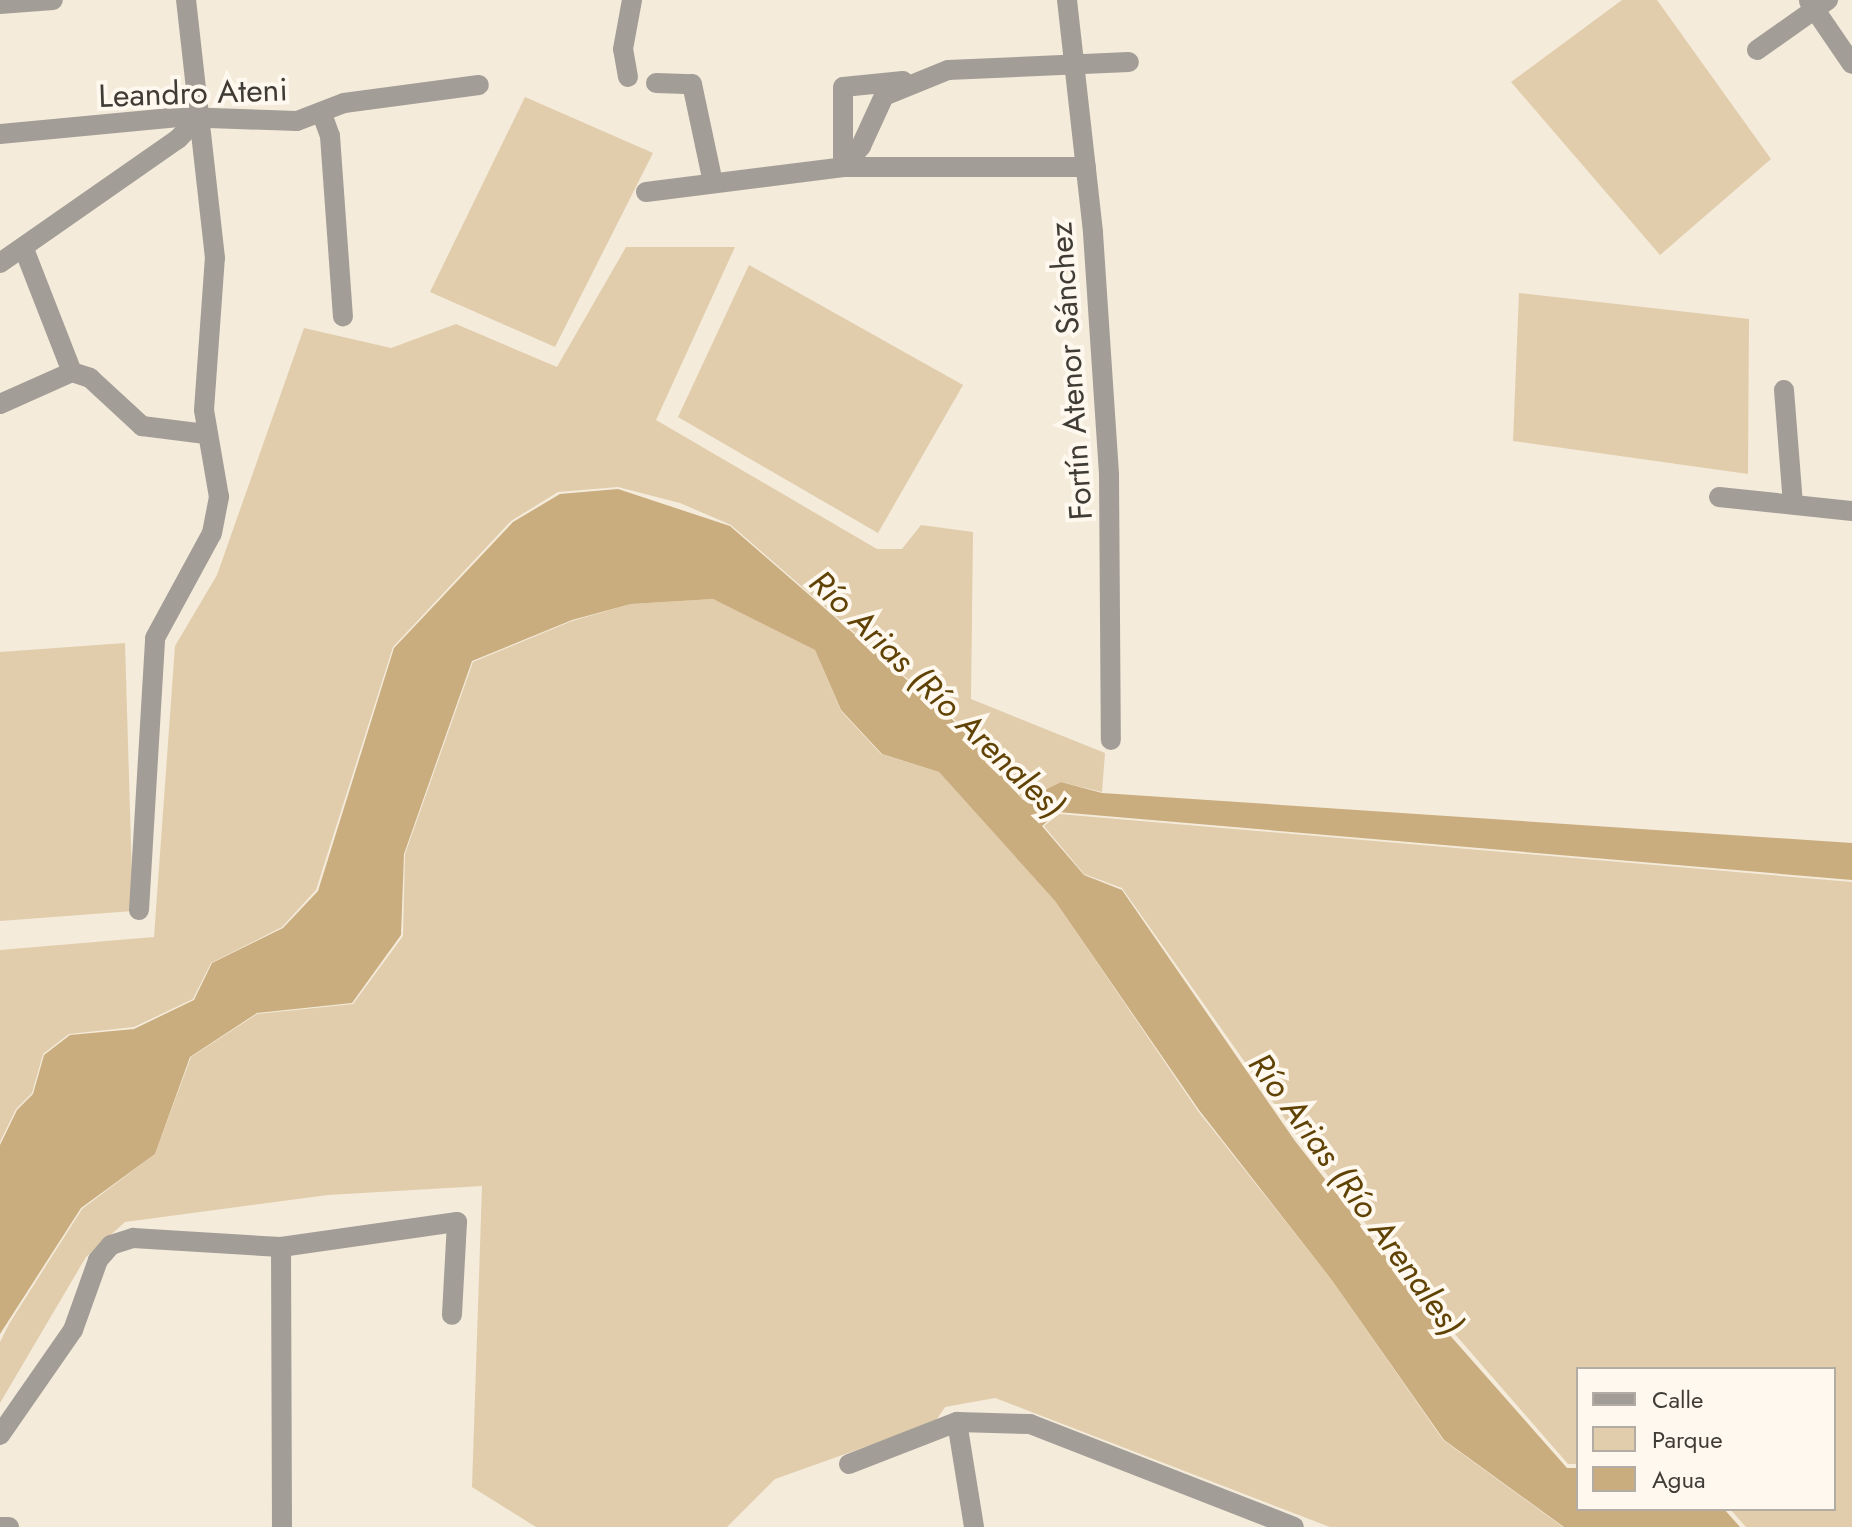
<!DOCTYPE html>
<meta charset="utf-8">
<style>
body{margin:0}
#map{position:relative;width:1852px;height:1527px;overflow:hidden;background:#f4ebdb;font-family:Jost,sans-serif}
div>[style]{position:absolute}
.green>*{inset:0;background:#e1cdac}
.water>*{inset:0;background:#caad7e}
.minor>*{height:20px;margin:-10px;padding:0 10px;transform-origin:10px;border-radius:10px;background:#a29e97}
span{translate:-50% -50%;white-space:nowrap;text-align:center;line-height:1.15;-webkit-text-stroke:8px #fef8ef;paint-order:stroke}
.street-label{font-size:32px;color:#3f3b35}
.water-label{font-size:34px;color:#5f4204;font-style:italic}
.legend{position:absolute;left:1576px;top:1367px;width:260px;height:144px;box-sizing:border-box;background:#fef8ef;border:2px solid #b2aca5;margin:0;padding:10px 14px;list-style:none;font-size:24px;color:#3f3b35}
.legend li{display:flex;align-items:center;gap:16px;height:40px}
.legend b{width:40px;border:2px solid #b2aca5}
</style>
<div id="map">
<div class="green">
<i style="clip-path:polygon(1622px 0,1657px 0,1771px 159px,1660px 255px,1511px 82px)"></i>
<i style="clip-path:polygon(525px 97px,653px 153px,555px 347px,430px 292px)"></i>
<i style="clip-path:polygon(626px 247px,735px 247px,656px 420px,877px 549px,902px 549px,921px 525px,973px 532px,971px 699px,1105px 753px,1102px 792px,1061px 782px,1023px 799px,955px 720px,731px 525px,680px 503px,618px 487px,558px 492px,511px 521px,393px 647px,316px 890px,282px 927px,211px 963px,193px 999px,134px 1027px,69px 1034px,43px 1054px,32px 1093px,16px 1109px,0 1142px,0 950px,154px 937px,175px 646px,217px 575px,304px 328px,391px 348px,456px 324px,557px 367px)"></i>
<i style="clip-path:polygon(749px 265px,963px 385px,878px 533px,678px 417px)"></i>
<i style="clip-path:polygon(1519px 293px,1749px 319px,1748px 474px,1513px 441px)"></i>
<i style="clip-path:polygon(713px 599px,815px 650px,841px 711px,881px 754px,939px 772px,1055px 901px,1198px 1111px,1331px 1279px,1443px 1440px,1563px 1527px,1330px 1527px,995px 1398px,945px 1407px,935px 1422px,775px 1479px,727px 1527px,536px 1527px,472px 1487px,482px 1186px,328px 1195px,125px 1222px,86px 1257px,0 1403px,0 1342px,9px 1324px,82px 1209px,155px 1154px,191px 1057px,257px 1014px,353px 1004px,403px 936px,405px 854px,473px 662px,572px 621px,631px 604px)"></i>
<i style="clip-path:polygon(125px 643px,133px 911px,0 921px,0 652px)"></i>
<i style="clip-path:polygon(1059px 814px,1852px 882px,1852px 1527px,1746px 1527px,1730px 1509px,1834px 1509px,1834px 1369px,1578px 1369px,1578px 1464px,1568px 1464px,1434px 1310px,1302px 1143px,1122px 888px,1084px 874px,1044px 826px)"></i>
</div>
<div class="water">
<i style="clip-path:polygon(618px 489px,730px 526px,954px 721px,1023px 800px,1061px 782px,1102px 793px,1852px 843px,1852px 880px,1058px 812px,1042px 826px,1084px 875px,1122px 890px,1295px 1141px,1432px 1315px,1567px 1468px,1578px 1468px,1578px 1509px,1724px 1509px,1740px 1527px,1564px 1527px,1444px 1440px,1331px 1279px,1199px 1110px,1055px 901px,939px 772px,882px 754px,841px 710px,815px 650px,713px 599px,631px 604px,572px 620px,472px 661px,404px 854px,401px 935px,352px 1003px,257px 1013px,190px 1057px,155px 1154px,81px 1208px,0 1334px,0 1145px,17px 1110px,33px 1094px,44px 1055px,70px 1035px,134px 1029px,194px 1000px,212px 963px,283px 928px,318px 891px,394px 648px,513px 522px,560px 494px)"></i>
</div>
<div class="minor">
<i style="left:1067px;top:0;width:234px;rotate:83.6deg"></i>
<i style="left:1093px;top:233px;width:243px;rotate:86.2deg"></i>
<i style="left:1109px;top:475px;width:265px;rotate:89.6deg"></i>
<i style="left:1809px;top:1px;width:76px;rotate:55.7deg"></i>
<i style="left:0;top:4px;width:53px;rotate:-4.3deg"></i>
<i style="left:1757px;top:50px;width:87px;rotate:-35.2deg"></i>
<i style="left:628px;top:77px;width:28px;rotate:-100deg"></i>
<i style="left:623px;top:49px;width:50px;rotate:-79.6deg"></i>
<i style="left:903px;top:81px;width:60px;rotate:174.3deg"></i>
<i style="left:843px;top:87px;width:80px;rotate:90deg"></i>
<i style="left:843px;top:167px;width:243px"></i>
<i style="left:656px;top:83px;width:36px;rotate:2deg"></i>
<i style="left:692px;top:84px;width:101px;rotate:78deg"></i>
<i style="left:322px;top:114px;width:23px;rotate:70deg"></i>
<i style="left:330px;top:136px;width:181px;rotate:85.9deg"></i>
<i style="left:0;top:134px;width:182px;rotate:-5.4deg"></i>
<i style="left:181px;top:117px;width:116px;rotate:2deg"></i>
<i style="left:297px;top:121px;width:50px;rotate:-21deg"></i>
<i style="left:344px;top:103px;width:136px;rotate:-7.6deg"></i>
<i style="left:646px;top:192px;width:199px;rotate:-7.2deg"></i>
<i style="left:843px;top:167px;width:28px;rotate:-49deg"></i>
<i style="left:861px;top:146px;width:55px;rotate:-65.3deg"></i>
<i style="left:884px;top:96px;width:69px;rotate:-22.1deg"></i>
<i style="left:948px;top:70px;width:181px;rotate:-2.5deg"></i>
<i style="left:24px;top:249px;width:132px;rotate:68.7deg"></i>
<i style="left:0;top:263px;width:217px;rotate:-34.9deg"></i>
<i style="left:178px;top:139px;width:29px;rotate:-46deg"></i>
<i style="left:1784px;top:390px;width:114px;rotate:85.5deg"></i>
<i style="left:0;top:404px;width:79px;rotate:-24deg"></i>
<i style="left:72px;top:372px;width:19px;rotate:18deg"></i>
<i style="left:90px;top:378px;width:71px;rotate:42.7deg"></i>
<i style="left:142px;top:426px;width:64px;rotate:7.2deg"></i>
<i style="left:1719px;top:497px;width:134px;rotate:6deg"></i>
<i style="left:139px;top:910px;width:272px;rotate:-86.6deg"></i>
<i style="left:155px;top:638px;width:119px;rotate:-61.5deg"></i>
<i style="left:212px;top:533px;width:37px;rotate:-79deg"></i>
<i style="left:219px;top:497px;width:88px;rotate:-99.8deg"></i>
<i style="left:204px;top:410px;width:152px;rotate:-85.9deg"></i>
<i style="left:215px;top:258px;width:260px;rotate:-96.4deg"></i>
<i style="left:281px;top:1247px;width:280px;rotate:89.8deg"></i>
<i style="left:957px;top:1422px;width:106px;rotate:80.8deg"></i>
<i style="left:0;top:1435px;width:128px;rotate:-55.2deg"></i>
<i style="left:73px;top:1330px;width:74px;rotate:-70.3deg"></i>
<i style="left:98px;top:1260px;width:20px;rotate:-49deg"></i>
<i style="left:111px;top:1245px;width:23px;rotate:-18deg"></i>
<i style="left:133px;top:1238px;width:148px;rotate:3.5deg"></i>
<i style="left:281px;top:1247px;width:178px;rotate:-8.1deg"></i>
<i style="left:457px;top:1222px;width:93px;rotate:93.1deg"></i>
<i style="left:849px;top:1464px;width:116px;rotate:-21.3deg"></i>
<i style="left:957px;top:1422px;width:73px;rotate:1.6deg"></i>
<i style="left:1030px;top:1424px;width:283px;rotate:21.3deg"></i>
<i style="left:0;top:1527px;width:9px"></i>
</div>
<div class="street-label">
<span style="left:193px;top:93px;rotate:-2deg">Leandro Ateni</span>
<span style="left:1071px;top:371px;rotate:-94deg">Fortín Atenor Sánchez</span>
</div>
<div class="water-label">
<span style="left:937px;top:694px;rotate:44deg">Río Arias (Río Arenales)</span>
<span style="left:1356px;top:1194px;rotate:54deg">Río Arias (Río Arenales)</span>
</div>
<ul class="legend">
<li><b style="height:10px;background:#a29e97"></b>Calle</li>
<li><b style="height:22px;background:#e1cdac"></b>Parque</li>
<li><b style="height:22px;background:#caad7e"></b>Agua</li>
</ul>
</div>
